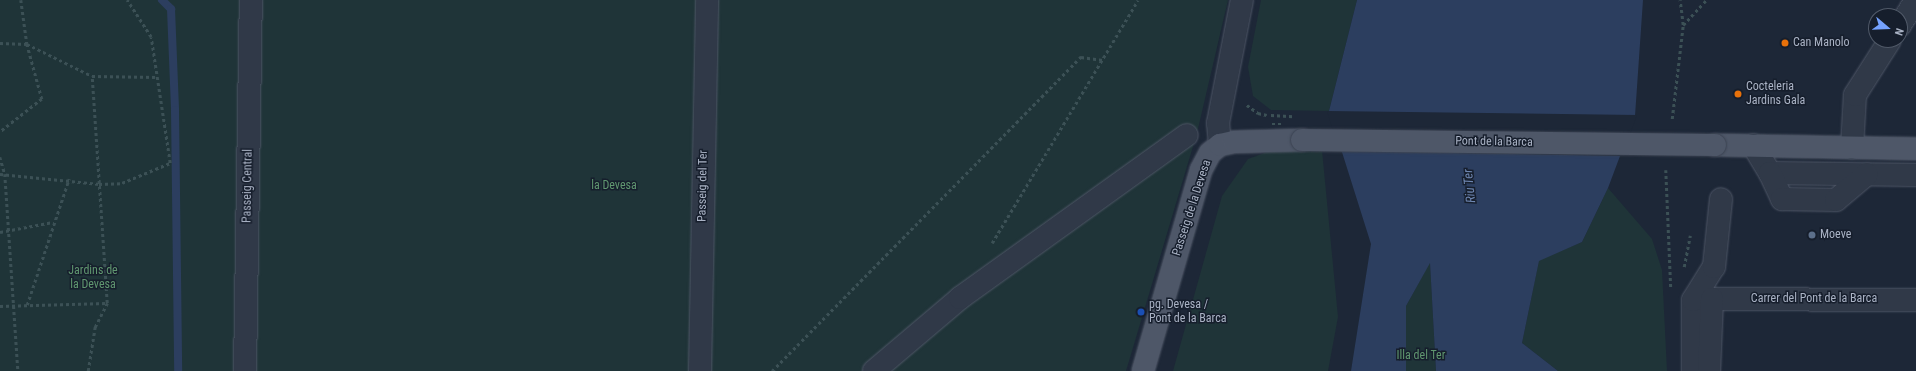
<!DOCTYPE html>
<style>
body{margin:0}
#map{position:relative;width:1916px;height:371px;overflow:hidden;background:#1d2737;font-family:"Roboto Condensed",sans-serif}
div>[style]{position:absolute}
.green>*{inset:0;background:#1f3438}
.water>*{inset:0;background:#2c3e5f}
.pier>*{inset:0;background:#1d2737}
.stream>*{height:8px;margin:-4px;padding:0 4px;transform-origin:4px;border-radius:4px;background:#2c3e5f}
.path>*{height:2.5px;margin-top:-1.25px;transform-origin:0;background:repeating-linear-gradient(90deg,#3c5156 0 3px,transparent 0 6px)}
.roads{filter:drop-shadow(0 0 1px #4e5666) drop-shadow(0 0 1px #4e5666)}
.minor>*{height:22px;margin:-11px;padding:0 11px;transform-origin:11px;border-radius:11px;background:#303948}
.major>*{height:22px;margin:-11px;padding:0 11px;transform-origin:11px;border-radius:11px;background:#4e5768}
.path-bridge>*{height:2.5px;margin-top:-1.25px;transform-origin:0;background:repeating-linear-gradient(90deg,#3c5156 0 3px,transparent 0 6px)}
.bridges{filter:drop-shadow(0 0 1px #3a4251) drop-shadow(0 0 1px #3a4251)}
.major-bridge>*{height:22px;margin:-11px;padding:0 11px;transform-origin:11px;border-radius:11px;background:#4e5768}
.dots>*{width:11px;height:11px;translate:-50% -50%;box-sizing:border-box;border:2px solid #161e2c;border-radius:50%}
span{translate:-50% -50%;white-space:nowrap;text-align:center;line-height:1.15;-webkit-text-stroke:3px #161e2c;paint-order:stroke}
.poi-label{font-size:12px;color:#aab3c5}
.left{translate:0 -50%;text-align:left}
.street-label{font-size:12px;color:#aab3c5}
.park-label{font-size:12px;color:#609770}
.water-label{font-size:13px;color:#6f87b2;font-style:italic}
.north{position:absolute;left:1868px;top:8px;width:40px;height:40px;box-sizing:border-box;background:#161e2c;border:1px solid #515a69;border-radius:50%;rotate:109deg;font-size:11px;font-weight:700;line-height:16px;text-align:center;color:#aab3c5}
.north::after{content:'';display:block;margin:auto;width:14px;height:18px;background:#75a2ff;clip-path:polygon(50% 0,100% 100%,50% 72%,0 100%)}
</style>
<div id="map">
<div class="green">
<i style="clip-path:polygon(0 0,1228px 0,1197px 133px,1126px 371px,0 371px)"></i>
<i style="clip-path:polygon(1261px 0,1357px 0,1329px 111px,1271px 110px,1253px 96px,1248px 67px)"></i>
<i style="clip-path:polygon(1273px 150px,1322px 150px,1338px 317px,1328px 371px,1173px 371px,1222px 196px,1248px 159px)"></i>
<i style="clip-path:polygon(1608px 188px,1652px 239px,1662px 270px,1667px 371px,1558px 371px,1522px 343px,1539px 260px,1582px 242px)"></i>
<i style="clip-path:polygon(1430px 262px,1436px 371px,1406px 371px,1406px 306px)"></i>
</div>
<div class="water">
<i style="clip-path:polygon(1357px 0,1643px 0,1635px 116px,1608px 188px,1582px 242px,1539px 261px,1522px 343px,1558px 371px,1436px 371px,1430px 263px,1406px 306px,1406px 371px,1351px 371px,1371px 244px,1329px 111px)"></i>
</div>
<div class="pier">
<i style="clip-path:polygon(1327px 111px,1637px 115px,1622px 156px,1339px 151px)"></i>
</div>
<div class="stream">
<i style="left:162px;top:0;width:13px;rotate:45deg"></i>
<i style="left:171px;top:9px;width:101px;rotate:87.7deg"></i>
<i style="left:175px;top:110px;width:261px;rotate:89.3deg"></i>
</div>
<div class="path">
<i style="left:21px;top:0;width:44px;rotate:82.2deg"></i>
<i style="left:27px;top:44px;width:72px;rotate:26.2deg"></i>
<i style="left:92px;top:76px;width:65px;rotate:0.9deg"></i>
<i style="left:1683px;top:25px;width:34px;rotate:-47deg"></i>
<i style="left:0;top:43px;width:27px;rotate:2deg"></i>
<i style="left:27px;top:44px;width:57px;rotate:74.7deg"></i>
<i style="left:42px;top:99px;width:53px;rotate:141.8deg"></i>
<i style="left:1247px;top:105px;width:14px;rotate:36deg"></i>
<i style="left:1258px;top:113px;width:9px;rotate:13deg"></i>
<i style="left:1672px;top:119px;width:95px;rotate:-83.3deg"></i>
<i style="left:1683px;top:25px;width:25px;rotate:-97deg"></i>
<i style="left:0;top:157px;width:18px;rotate:74deg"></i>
<i style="left:5px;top:174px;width:197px;rotate:86.2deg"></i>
<i style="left:1666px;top:170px;width:117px;rotate:87.6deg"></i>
<i style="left:0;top:174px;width:100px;rotate:5.8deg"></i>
<i style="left:99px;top:184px;width:23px;rotate:-2deg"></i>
<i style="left:122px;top:183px;width:52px;rotate:-22.6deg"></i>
<i style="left:170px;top:163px;width:127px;rotate:-98.6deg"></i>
<i style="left:151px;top:37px;width:44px;rotate:-123deg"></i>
<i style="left:0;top:232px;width:54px;rotate:-10.7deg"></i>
<i style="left:992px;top:243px;width:283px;rotate:-59deg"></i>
<i style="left:1684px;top:267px;width:32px;rotate:-79deg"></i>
<i style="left:27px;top:305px;width:133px;rotate:-71.6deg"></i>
<i style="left:0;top:306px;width:107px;rotate:-1.6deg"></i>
<i style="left:88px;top:371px;width:45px;rotate:-81deg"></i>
<i style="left:95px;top:327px;width:27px;rotate:-63deg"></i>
<i style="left:107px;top:303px;width:227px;rotate:-93.8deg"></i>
<i style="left:772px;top:371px;width:441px;rotate:-45.5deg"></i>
<i style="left:1081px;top:57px;width:22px;rotate:8deg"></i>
</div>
<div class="roads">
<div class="minor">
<i style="left:1900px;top:25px;width:30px;rotate:-57deg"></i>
<i style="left:1220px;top:145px;width:22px;rotate:-95deg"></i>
<i style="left:1218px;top:123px;width:125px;rotate:-79deg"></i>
<i style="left:1753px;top:145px;width:33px;rotate:59deg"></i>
<i style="left:1770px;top:173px;width:146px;rotate:0.8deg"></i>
<i style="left:1852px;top:148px;width:53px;rotate:-86.8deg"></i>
<i style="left:1855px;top:95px;width:65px;rotate:-57.5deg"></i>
<i style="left:1770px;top:173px;width:29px;rotate:65deg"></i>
<i style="left:1782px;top:199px;width:54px;rotate:1.1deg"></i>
<i style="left:1836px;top:200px;width:40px;rotate:-40deg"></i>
<i style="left:1712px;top:299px;width:204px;rotate:0.3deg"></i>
<i style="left:245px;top:371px;width:371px;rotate:-89.1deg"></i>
<i style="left:700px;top:371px;width:371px;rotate:-88.9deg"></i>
<i style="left:874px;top:371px;width:113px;rotate:-40.3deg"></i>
<i style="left:960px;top:298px;width:279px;rotate:-35.7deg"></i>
<i style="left:1693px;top:371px;width:71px;rotate:-90deg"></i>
<i style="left:1693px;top:300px;width:39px;rotate:-58deg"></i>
<i style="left:1714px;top:267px;width:68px;rotate:-84.1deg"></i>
<i style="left:1709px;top:371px;width:72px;rotate:-87.6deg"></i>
</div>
<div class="major">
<i style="left:1715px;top:145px;width:201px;rotate:1.1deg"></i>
<i style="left:1143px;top:371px;width:209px;rotate:-73.9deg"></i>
<i style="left:1201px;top:170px;width:19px;rotate:-62deg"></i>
<i style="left:1210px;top:153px;width:13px;rotate:-39deg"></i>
<i style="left:1220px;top:145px;width:14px;rotate:-12deg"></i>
<i style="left:1234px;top:142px;width:68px;rotate:-1.7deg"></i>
</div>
</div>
<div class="path-bridge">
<i style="left:1271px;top:115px;width:22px;rotate:3deg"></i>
<i style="left:1272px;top:124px;width:11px"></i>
</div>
<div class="bridges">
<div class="major-bridge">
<i style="left:1302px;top:140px;width:413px;rotate:0.7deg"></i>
</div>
</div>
<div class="dots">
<i style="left:1785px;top:43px;background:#e8710a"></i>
<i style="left:1738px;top:94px;background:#e8710a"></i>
<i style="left:1812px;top:235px;background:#5c6f8a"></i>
<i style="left:1141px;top:312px;background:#1a4fb4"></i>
</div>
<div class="poi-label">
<span class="left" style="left:1793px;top:43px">Can Manolo</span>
<span class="left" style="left:1746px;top:94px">Cocteleria<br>Jardins Gala</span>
<span class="left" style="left:1820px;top:235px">Moeve</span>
<span class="left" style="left:1149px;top:312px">pg. Devesa /<br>Pont de la Barca</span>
</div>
<div class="street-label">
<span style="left:1494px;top:142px;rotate:1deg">Pont de la Barca</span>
<span style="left:248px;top:186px;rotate:-89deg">Passeig Central</span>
<span style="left:703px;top:186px;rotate:-89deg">Passeig del Ter</span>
<span style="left:1192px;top:208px;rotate:-72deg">Passeig de la Devesa</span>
<span style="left:1814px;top:299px">Carrer del Pont de la Barca</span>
</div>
<div class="park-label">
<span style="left:614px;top:186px">la Devesa</span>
<span style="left:93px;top:278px">Jardins de<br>la Devesa</span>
<span style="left:1421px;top:356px">Illa del Ter</span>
</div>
<div class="water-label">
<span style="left:1470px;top:186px;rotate:-96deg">Riu Ter</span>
</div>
<div class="north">N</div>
</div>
